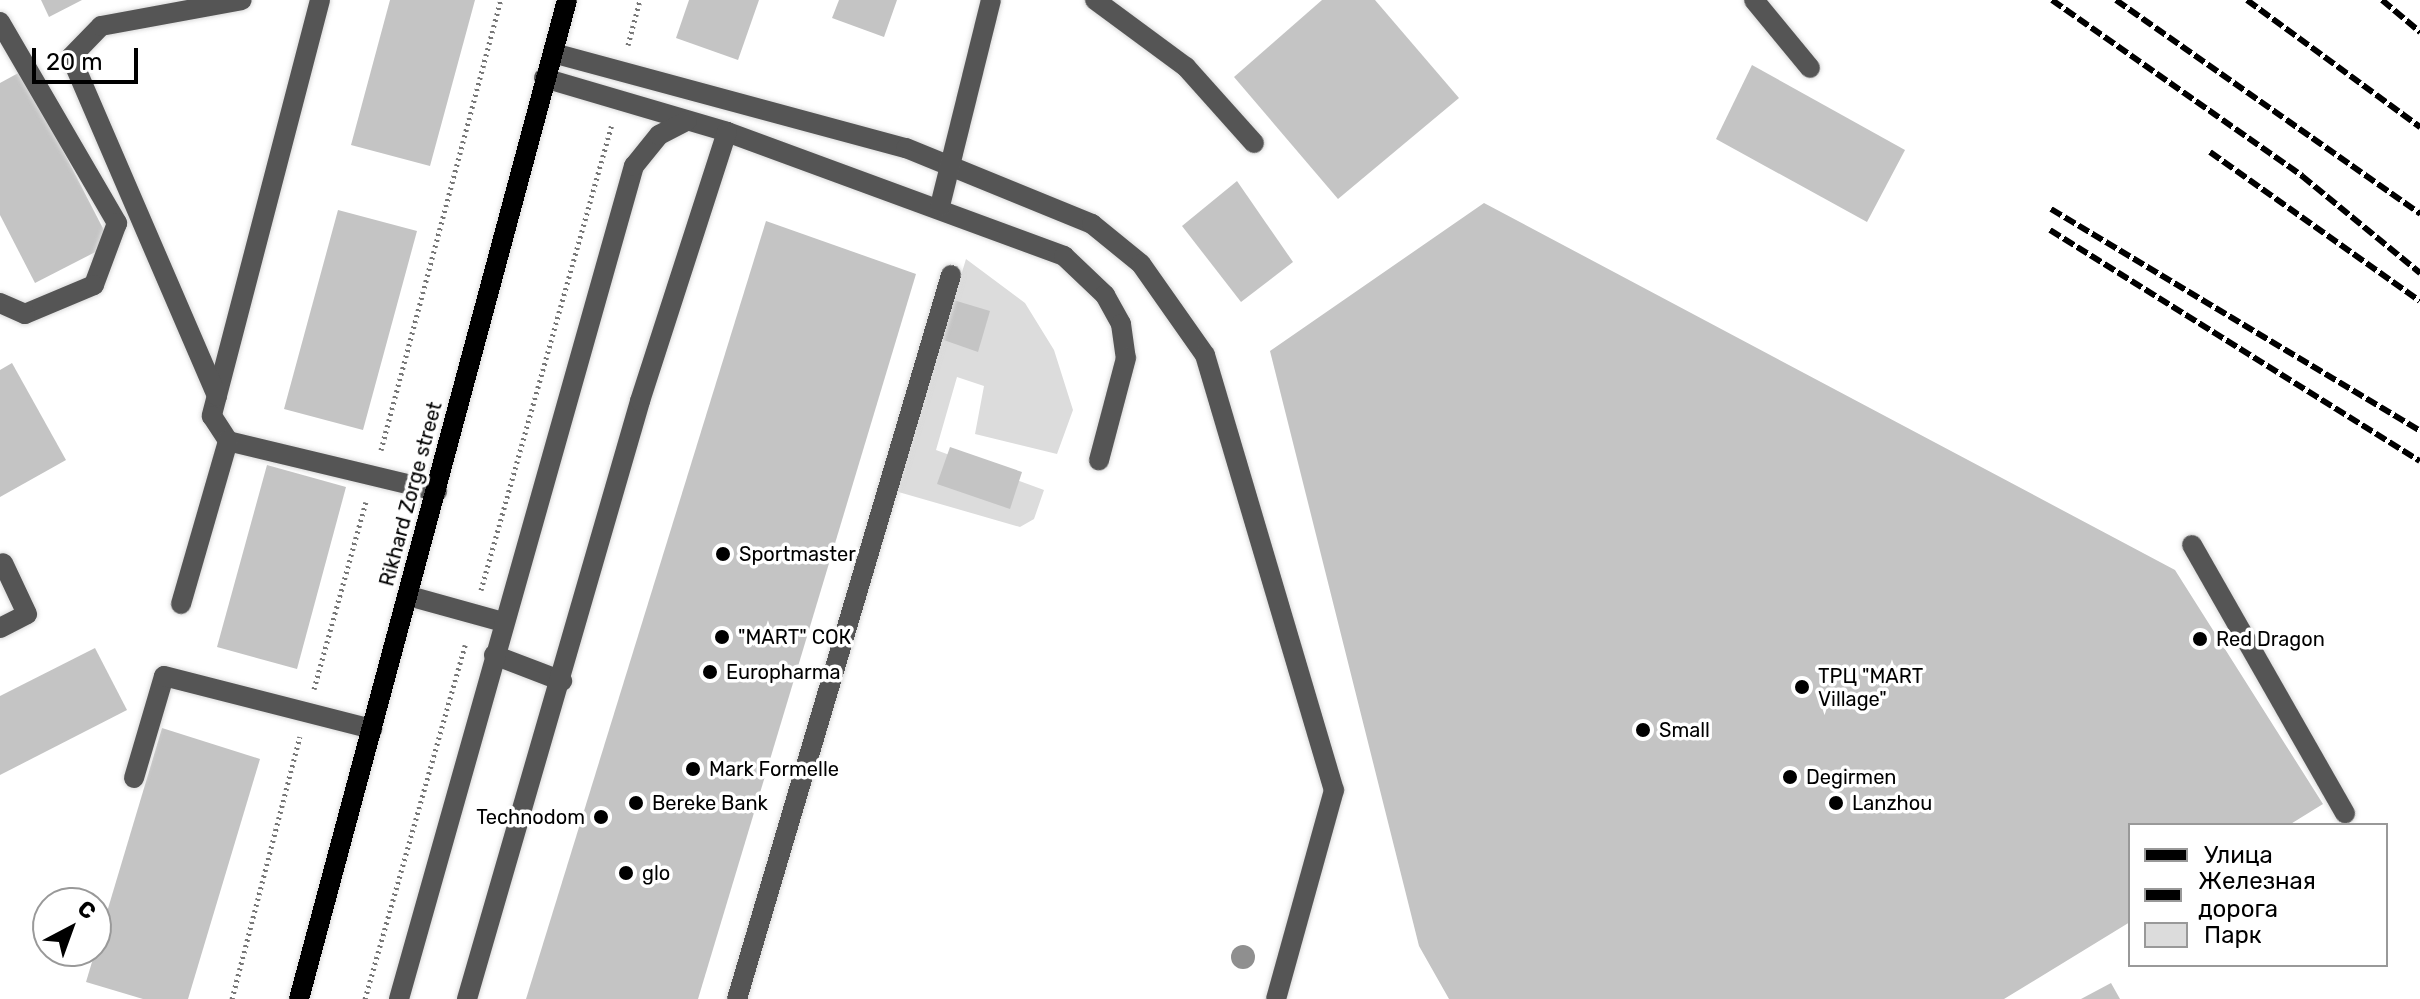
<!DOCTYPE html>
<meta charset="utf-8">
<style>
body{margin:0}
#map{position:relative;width:2420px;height:999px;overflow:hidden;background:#fff;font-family:Rubik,sans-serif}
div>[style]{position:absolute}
.green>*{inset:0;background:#dcdcdc}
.building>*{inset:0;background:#c4c4c4}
.path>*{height:5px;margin-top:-2.5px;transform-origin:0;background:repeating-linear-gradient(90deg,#777 0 2px,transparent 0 6px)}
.roads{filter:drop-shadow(0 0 2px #dbdbdb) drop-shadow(0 0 2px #dbdbdb)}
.minor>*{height:20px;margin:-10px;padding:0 10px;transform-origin:10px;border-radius:10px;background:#555}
.major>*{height:20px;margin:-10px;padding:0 10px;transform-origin:10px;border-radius:10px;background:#000}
.rail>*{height:6px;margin-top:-3px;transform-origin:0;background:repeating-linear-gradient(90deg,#000 0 12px,transparent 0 16px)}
.trees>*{width:24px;height:24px;margin:-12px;border-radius:50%;background:#8f8f8f}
.dots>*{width:22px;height:22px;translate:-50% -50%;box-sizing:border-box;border:4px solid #fff;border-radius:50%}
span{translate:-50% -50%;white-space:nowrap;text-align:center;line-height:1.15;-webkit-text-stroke:7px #fff;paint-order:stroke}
.street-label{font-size:20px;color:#000}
.poi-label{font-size:20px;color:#000}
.left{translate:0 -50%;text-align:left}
.right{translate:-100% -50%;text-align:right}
.legend{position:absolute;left:2128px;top:823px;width:260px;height:144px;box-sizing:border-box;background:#fff;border:2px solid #999;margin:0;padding:10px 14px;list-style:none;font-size:24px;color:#000}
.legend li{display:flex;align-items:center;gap:16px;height:40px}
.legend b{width:40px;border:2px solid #999}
.north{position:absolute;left:32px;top:887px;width:80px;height:80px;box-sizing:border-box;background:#fff;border:2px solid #999;border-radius:50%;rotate:41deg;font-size:22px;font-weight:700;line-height:32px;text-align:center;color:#000}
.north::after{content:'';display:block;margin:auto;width:28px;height:36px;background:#000;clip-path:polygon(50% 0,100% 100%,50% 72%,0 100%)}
.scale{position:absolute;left:32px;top:48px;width:106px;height:36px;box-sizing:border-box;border:4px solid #000;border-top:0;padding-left:10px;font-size:24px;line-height:28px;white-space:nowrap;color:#000;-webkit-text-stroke:6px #fff;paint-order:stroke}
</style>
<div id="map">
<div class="green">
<i style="clip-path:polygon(966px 259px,1025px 303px,1054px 350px,1073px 410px,1057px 454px,975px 434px,984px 386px,957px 377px,936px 450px,1044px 490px,1034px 519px,1020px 527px,895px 491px)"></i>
</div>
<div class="building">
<i style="clip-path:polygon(41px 0,82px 0,49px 17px)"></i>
<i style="clip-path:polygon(390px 0,475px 0,430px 166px,351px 145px)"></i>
<i style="clip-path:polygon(689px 0,759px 0,738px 60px,676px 38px)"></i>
<i style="clip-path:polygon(839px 0,897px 0,884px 37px,832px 18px)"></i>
<i style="clip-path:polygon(1322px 0,1375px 0,1459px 98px,1338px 199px,1234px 77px)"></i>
<i style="clip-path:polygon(1752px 65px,1905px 150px,1867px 222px,1716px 139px)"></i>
<i style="clip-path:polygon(22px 71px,111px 244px,35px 283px,0 215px,0 83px)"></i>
<i style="clip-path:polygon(1237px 181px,1293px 262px,1241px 302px,1182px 226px)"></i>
<i style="clip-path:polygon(1484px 203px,2175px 570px,2323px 804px,2289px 825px,2130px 825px,2130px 922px,2004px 999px,1449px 999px,1419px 946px,1270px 351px)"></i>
<i style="clip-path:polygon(338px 210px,417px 231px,363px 430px,284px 409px)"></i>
<i style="clip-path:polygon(766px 221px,916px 274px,698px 999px,526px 999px)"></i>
<i style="clip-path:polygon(950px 299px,990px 311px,978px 352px,938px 338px)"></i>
<i style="clip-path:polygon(12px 363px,66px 460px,0 497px,0 370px)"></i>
<i style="clip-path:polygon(950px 447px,1022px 472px,1010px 509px,937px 484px)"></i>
<i style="clip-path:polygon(267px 465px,346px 487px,297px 669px,217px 647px)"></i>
<i style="clip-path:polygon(95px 648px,127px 710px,0 775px,0 696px)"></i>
<i style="clip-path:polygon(162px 728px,260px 759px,188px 999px,143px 999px,86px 982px)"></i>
<i style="clip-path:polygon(2111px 983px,2120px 999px,2081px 999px)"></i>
</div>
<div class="path">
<i style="left:628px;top:45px;width:47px;rotate:-75.1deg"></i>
<i style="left:381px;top:450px;width:466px;rotate:-75.1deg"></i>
<i style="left:481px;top:590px;width:482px;rotate:-74.3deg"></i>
<i style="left:314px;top:689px;width:194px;rotate:-74.5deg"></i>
<i style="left:232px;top:999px;width:271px;rotate:-75.5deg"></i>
<i style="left:365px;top:999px;width:368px;rotate:-74.2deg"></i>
</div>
<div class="roads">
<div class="minor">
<i style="left:320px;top:0;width:430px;rotate:104.6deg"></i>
<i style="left:212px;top:416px;width:30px;rotate:57deg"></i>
<i style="left:228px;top:441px;width:215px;rotate:13.5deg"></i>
<i style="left:1095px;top:0;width:113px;rotate:36.4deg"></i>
<i style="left:1186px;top:67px;width:102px;rotate:48.2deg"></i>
<i style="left:1754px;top:0;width:88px;rotate:50.5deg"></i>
<i style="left:0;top:22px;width:233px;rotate:59.8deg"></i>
<i style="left:117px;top:223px;width:66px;rotate:110.4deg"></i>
<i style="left:94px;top:285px;width:75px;rotate:157.2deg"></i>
<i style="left:25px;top:314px;width:27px;rotate:-156deg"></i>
<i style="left:553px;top:53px;width:366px;rotate:15.1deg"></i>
<i style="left:906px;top:148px;width:201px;rotate:22.2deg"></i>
<i style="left:1092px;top:224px;width:63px;rotate:39.2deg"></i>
<i style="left:1141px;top:264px;width:111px;rotate:54.9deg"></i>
<i style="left:1205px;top:355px;width:454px;rotate:73.5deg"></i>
<i style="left:1334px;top:790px;width:217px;rotate:105.5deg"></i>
<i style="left:544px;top:78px;width:191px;rotate:16.4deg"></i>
<i style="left:727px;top:132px;width:359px;rotate:20.2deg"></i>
<i style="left:1064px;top:256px;width:57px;rotate:43.6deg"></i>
<i style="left:1105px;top:295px;width:33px;rotate:61deg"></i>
<i style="left:1121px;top:324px;width:34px;rotate:82deg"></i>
<i style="left:1126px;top:358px;width:106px;rotate:104.8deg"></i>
<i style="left:940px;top:206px;width:212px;rotate:-76.1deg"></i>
<i style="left:217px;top:396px;width:369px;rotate:-113.3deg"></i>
<i style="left:71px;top:57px;width:43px;rotate:-45.9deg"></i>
<i style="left:101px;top:26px;width:143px;rotate:-10.4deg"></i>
<i style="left:2192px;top:545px;width:309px;rotate:60.3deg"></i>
<i style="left:409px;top:596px;width:98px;rotate:15.5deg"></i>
<i style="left:181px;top:604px;width:170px;rotate:-73.9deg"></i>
<i style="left:0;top:628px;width:30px;rotate:-27deg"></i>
<i style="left:27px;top:614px;width:56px;rotate:-115.2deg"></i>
<i style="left:494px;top:655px;width:73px;rotate:20.9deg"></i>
<i style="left:134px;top:778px;width:106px;rotate:-73.6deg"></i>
<i style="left:164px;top:676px;width:215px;rotate:14.3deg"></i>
<i style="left:399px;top:999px;width:866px;rotate:-74.25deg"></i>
<i style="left:634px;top:166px;width:40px;rotate:-51deg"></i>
<i style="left:659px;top:135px;width:31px;rotate:-27deg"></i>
<i style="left:467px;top:999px;width:623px;rotate:-73.86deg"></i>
<i style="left:640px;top:401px;width:283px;rotate:-72.1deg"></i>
<i style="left:737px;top:999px;width:755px;rotate:-73.53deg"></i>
</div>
<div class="major">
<i style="left:299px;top:999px;width:1034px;rotate:-74.98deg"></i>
</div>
</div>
<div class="rail">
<i style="left:2052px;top:0;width:306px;rotate:35.1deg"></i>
<i style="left:2302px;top:176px;width:153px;rotate:39.4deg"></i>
<i style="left:2116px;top:0;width:372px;rotate:35.1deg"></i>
<i style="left:2247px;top:0;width:215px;rotate:36.3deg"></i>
<i style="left:2382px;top:0;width:50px;rotate:40.1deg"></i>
<i style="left:2210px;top:152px;width:257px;rotate:35.4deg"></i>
<i style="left:2051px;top:209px;width:431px;rotate:31deg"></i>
<i style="left:2050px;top:230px;width:436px;rotate:32deg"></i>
</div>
<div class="trees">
<i style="left:1243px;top:957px"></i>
</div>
<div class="dots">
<i style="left:723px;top:554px;background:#000"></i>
<i style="left:722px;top:637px;background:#000"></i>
<i style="left:2200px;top:639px;background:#000"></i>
<i style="left:710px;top:672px;background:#000"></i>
<i style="left:1802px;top:687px;background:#000"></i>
<i style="left:1643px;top:730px;background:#000"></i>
<i style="left:693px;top:769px;background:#000"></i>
<i style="left:1790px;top:777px;background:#000"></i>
<i style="left:636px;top:803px;background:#000"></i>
<i style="left:1836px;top:803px;background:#000"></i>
<i style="left:601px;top:817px;background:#000"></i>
<i style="left:626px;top:873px;background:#000"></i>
</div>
<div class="street-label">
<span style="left:411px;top:494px;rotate:-75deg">Rikhard Zorge street</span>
</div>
<div class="poi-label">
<span class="left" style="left:739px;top:554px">Sportmaster</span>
<span class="left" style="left:738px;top:637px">"MART" СОК</span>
<span class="left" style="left:2216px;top:639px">Red Dragon</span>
<span class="left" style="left:726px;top:672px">Europharma</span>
<span class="left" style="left:1818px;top:688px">ТРЦ "MART<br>Village"</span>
<span class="left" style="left:1659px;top:730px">Small</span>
<span class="left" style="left:709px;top:769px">Mark Formelle</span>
<span class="left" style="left:1806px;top:777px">Degirmen</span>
<span class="left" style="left:652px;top:803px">Bereke Bank</span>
<span class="left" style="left:1852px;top:803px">Lanzhou</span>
<span class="right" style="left:585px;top:817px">Technodom</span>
<span class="left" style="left:642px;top:873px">glo</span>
</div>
<ul class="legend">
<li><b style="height:10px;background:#000"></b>Улица</li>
<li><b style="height:10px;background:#000"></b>Железная дорога</li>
<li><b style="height:22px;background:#dcdcdc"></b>Парк</li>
</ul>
<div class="north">С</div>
<div class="scale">20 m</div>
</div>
